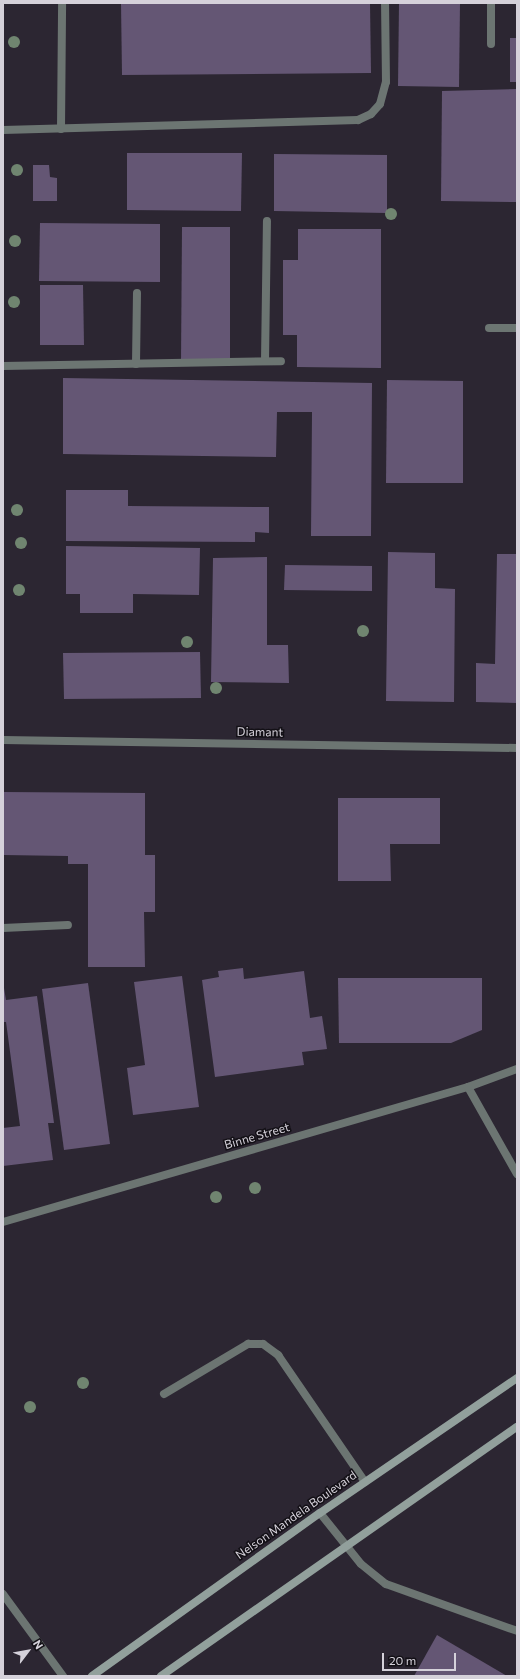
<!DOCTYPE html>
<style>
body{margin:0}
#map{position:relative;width:520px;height:1679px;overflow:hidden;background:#2c2632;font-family:Commissioner,sans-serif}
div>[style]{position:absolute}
.building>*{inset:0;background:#645674}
.lane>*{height:8px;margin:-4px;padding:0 4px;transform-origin:4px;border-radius:4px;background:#6c7572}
.street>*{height:8px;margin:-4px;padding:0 4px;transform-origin:4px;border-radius:4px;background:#6c7572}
.secondary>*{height:8px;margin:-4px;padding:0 4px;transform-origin:4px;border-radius:4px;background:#92a09c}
.trees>*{width:12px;height:12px;margin:-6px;border-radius:50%;background:#708570}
span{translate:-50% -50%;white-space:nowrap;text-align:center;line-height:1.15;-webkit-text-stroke:3px #131016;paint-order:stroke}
.street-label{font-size:12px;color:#d5d1da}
.frame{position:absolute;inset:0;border:4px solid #d5d1da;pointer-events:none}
.north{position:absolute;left:8px;top:1631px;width:40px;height:40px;-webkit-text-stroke:3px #131016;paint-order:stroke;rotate:58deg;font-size:11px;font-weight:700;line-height:16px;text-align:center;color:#d5d1da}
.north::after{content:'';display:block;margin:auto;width:14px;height:18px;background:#d5d1da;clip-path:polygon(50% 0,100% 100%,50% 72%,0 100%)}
.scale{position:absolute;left:382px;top:1653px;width:74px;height:18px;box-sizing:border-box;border:2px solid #d5d1da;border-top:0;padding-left:5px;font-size:12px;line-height:14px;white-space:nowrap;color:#d5d1da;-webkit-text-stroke:3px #131016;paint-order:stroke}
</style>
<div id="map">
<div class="building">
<i style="clip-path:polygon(121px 3px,370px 3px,371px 73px,122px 75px)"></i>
<i style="clip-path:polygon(399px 3px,460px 3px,459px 87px,398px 86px)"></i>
<i style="clip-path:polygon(510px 38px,517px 38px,517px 82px,510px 82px)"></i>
<i style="clip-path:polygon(517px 89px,517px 202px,441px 201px,442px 91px)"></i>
<i style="clip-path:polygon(127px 153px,242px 153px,241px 211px,127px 210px)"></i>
<i style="clip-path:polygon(274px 154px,387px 155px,387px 213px,274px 211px)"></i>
<i style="clip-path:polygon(33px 165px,49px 165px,50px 177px,57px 178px,57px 201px,33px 201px)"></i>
<i style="clip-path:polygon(40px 223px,160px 224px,160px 282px,39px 281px)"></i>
<i style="clip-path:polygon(182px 227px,230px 227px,230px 361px,181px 362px)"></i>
<i style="clip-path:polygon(298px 229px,381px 229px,381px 368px,297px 367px,297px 335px,283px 335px,283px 260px,298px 260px)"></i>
<i style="clip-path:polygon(40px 285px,83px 285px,84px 345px,40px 345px)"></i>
<i style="clip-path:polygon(63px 378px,372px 383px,371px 536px,311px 536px,312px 412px,277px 412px,276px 457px,63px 454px)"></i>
<i style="clip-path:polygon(387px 380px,463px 381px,463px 483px,386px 483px)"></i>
<i style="clip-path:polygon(66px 490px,128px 490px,128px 506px,269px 507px,269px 533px,255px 532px,255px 542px,66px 541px)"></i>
<i style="clip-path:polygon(66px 546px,200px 548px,199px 595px,133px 594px,133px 613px,80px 613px,80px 594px,66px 594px)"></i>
<i style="clip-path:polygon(388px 552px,435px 553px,435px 588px,455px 589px,454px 702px,386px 701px)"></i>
<i style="clip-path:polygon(497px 554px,517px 554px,517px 703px,476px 702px,476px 663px,495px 664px)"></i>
<i style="clip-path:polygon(267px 557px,267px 645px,288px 645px,289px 683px,211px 682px,213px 558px)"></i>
<i style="clip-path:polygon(285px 565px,372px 566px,372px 591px,284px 590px)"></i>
<i style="clip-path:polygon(200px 652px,201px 698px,64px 699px,63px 653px)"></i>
<i style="clip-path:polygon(3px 792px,145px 793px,145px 855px,155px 855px,155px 912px,144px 912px,145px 967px,88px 967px,88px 864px,68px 864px,68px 856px,3px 855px)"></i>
<i style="clip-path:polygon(338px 798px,440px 798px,440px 844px,390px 844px,391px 881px,338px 881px)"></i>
<i style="clip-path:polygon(243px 968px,244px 979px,304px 971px,310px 1018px,322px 1016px,327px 1049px,302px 1052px,304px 1065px,215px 1077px,202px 980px,219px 977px,218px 971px)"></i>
<i style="clip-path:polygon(182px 976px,199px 1107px,133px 1115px,127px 1068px,145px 1065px,134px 982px)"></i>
<i style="clip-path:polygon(338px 978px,482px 978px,482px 1030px,451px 1043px,339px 1043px)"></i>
<i style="clip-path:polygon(88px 983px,110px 1144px,64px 1150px,42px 989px)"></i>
<i style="clip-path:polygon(4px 988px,6px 1000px,37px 996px,54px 1123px,48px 1123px,53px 1160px,3px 1166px,3px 1128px,20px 1126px,6px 1022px,3px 1022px)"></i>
<i style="clip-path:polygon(437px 1635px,507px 1676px,414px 1676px)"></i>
</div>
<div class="lane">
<i style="left:491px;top:44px;width:41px;rotate:-90deg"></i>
<i style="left:61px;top:129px;width:126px;rotate:-89.5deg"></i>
<i style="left:3px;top:130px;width:355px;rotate:-1.6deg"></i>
<i style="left:358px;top:120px;width:14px;rotate:-25deg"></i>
<i style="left:371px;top:114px;width:13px;rotate:-48deg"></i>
<i style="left:380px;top:104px;width:23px;rotate:-75deg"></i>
<i style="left:386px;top:82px;width:79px;rotate:-90.7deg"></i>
<i style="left:489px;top:328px;width:28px"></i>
<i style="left:265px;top:361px;width:140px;rotate:-89.2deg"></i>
<i style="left:136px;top:364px;width:71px;rotate:-89.2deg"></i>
<i style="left:3px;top:366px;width:278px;rotate:-1deg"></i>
<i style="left:3px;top:928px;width:65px;rotate:-2.6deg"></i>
<i style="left:164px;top:1394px;width:98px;rotate:-30.8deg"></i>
<i style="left:248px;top:1344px;width:15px"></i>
<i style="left:263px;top:1344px;width:19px;rotate:36deg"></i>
<i style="left:278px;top:1355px;width:154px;rotate:55.6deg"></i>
<i style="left:320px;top:1513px;width:65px;rotate:51.2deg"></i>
<i style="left:361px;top:1564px;width:32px;rotate:39deg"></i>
<i style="left:386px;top:1584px;width:139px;rotate:19.7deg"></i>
<i style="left:3px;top:1594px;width:102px;rotate:53.8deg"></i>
</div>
<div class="street">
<i style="left:3px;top:740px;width:514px;rotate:0.89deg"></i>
<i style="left:468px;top:1087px;width:100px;rotate:60.6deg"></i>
<i style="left:3px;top:1222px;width:484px;rotate:-16.2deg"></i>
<i style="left:468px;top:1087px;width:52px;rotate:-20.2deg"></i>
</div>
<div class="secondary">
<i style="left:92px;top:1676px;width:280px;rotate:-35.6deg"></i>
<i style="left:320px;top:1513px;width:239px;rotate:-34.4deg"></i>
<i style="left:161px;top:1676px;width:434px;rotate:-35deg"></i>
</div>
<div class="trees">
<i style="left:14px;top:42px"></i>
<i style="left:17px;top:170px"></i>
<i style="left:391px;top:214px"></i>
<i style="left:15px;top:241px"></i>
<i style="left:14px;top:302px"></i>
<i style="left:17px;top:510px"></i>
<i style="left:21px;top:543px"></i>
<i style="left:19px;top:590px"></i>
<i style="left:363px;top:631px"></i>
<i style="left:187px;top:642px"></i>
<i style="left:216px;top:688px"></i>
<i style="left:255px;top:1188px"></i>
<i style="left:216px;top:1197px"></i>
<i style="left:83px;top:1383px"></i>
<i style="left:30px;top:1407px"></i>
</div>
<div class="street-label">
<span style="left:260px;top:732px;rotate:1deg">Diamant</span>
<span style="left:257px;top:1136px;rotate:-16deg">Binne Street</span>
<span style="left:296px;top:1515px;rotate:-35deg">Nelson Mandela Boulevard</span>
</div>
<div class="frame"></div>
<div class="north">N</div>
<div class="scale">20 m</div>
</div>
